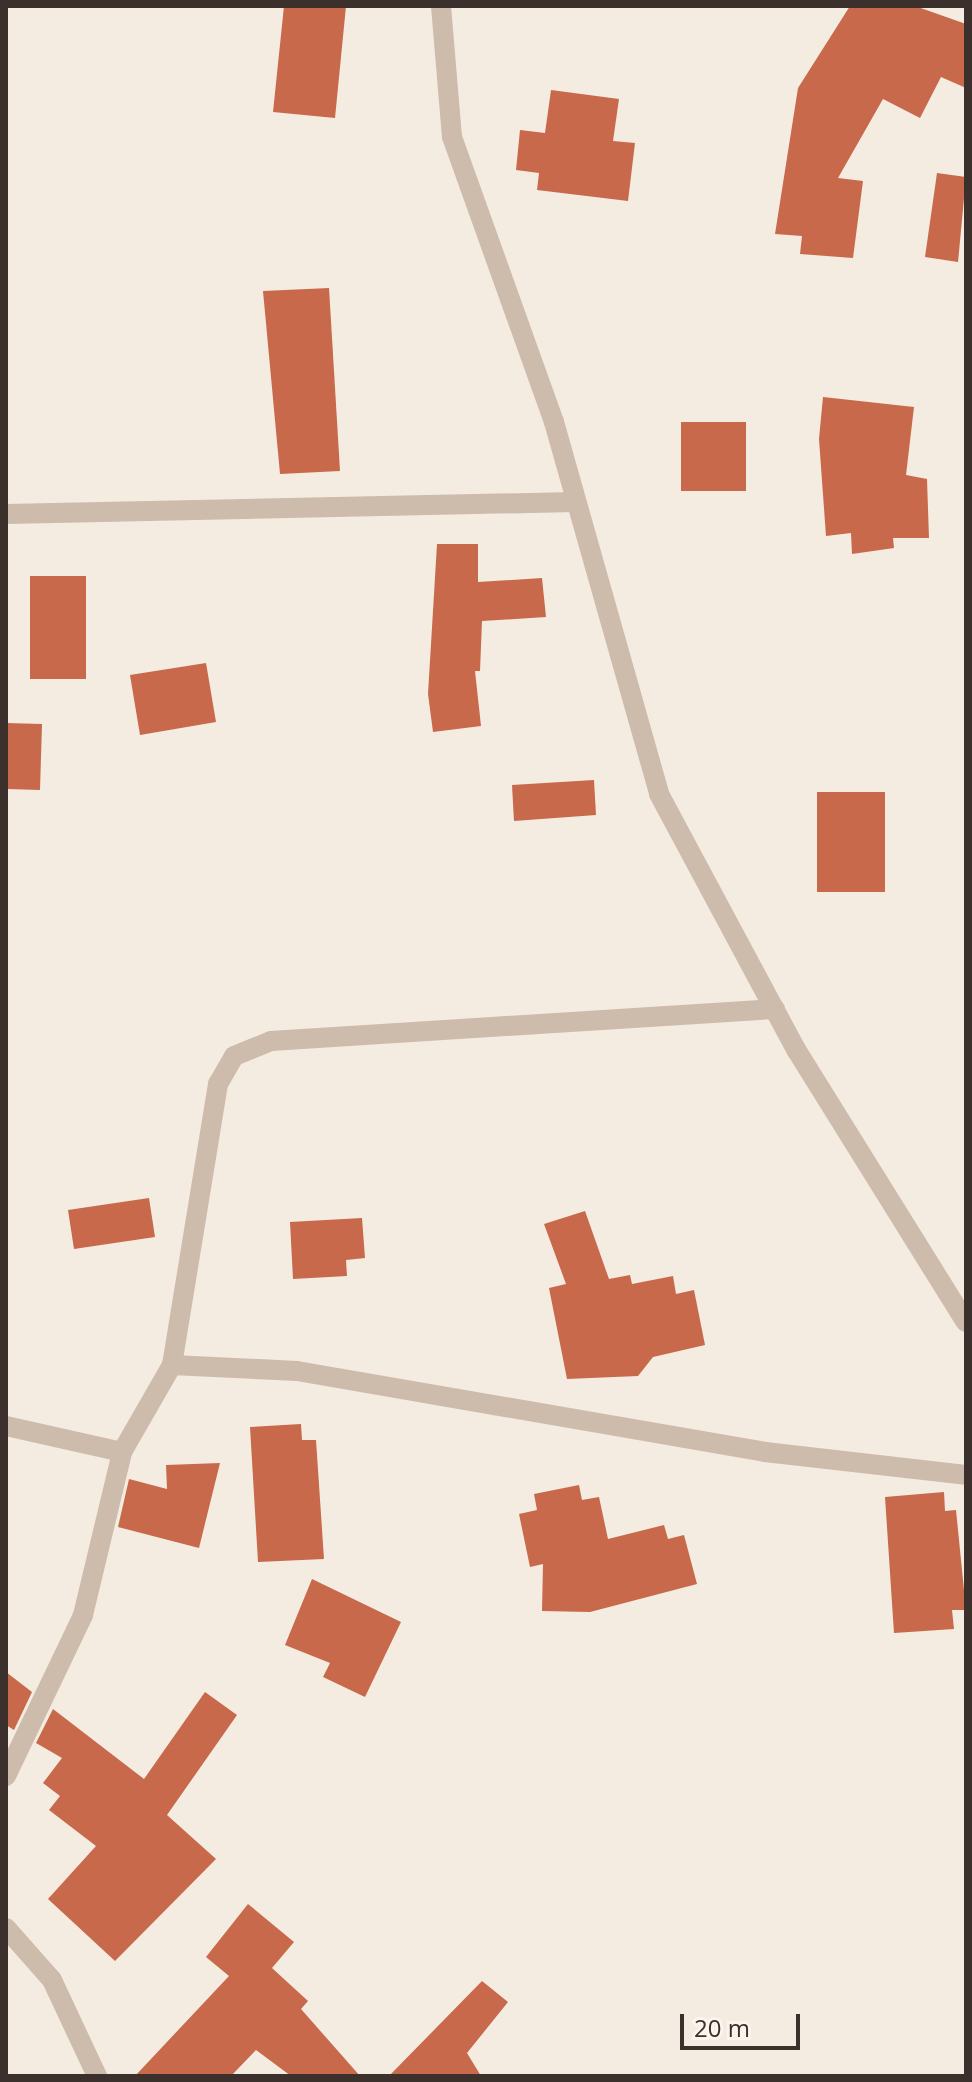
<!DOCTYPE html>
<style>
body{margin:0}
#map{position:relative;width:972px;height:2082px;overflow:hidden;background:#f4ebe1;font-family:"Open Sans",sans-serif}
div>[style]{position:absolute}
.building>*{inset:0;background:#c8694b}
.minor>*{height:20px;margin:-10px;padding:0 10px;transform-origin:10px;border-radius:10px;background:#cdbbac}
span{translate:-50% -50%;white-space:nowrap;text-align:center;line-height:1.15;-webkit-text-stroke:6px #fbf5ee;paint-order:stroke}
.frame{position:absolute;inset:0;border:8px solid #3b302b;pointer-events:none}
.scale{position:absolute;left:680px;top:2014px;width:120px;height:36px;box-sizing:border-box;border:4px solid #3b302b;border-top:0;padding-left:10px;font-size:24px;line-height:28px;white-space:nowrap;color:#3b302b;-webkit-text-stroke:6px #fbf5ee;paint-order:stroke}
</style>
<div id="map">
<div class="building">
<i style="clip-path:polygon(284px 6px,346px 6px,335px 118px,273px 112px)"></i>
<i style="clip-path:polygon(850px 6px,915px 6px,966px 24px,966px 88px,941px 77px,920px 118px,883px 99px,838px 178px,863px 181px,853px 258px,800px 254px,802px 236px,775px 234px,798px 88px)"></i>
<i style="clip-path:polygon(551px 90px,619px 99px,613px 141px,635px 143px,628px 201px,537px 190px,539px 173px,516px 170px,520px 130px,545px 133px)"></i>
<i style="clip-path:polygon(937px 173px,966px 177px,958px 262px,925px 257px)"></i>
<i style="clip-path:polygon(329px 288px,340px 471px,280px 474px,263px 291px)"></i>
<i style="clip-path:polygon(823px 397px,914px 407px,906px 475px,927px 479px,929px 538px,893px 538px,894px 548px,852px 554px,851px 533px,826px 536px,819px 439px)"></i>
<i style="clip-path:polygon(681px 422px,746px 422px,746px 491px,681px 491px)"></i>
<i style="clip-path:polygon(437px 544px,478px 544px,478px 582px,542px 578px,546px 617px,482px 621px,480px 671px,475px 671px,481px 726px,433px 732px,428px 694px)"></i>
<i style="clip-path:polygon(30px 576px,86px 576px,86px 679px,30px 679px)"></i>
<i style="clip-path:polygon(206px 663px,216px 722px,140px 735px,130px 675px)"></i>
<i style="clip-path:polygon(6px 723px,42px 724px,40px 790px,6px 789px)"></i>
<i style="clip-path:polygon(594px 780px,596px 815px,514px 821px,512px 785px)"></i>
<i style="clip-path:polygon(817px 792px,885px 792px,885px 892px,817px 892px)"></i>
<i style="clip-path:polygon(149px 1198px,155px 1237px,74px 1249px,68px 1210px)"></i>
<i style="clip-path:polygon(585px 1211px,609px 1279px,630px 1275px,632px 1284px,673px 1276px,676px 1294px,694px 1290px,705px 1345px,653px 1357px,638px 1376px,567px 1379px,549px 1288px,566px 1284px,544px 1224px)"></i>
<i style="clip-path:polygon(362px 1218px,365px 1258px,346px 1260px,347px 1276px,293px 1279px,290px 1222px)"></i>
<i style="clip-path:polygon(301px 1424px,302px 1440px,316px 1440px,324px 1559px,258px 1562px,250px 1427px)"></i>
<i style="clip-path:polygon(220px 1463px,199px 1548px,118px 1527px,129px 1479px,167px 1489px,166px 1465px)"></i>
<i style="clip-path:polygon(579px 1485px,582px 1500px,599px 1497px,608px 1539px,664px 1525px,668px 1539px,684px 1535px,697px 1584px,590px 1612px,542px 1611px,543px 1564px,530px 1567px,519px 1514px,537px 1510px,534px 1494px)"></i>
<i style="clip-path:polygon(944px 1492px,945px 1511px,956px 1510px,966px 1610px,952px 1610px,954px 1629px,894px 1633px,885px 1497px)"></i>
<i style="clip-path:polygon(312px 1579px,401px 1622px,365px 1697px,323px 1677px,330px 1663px,285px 1645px)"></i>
<i style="clip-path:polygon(6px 1672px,32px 1692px,14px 1730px,6px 1725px)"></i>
<i style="clip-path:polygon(205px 1692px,237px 1715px,167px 1815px,216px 1859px,115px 1961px,48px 1899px,96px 1846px,49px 1810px,60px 1796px,43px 1783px,62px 1758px,36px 1743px,53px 1709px,144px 1779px)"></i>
<i style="clip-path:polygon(248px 1904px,294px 1942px,272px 1968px,308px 2001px,301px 2009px,360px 2076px,291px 2076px,256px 2050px,231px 2076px,135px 2076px,229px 1976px,206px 1957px)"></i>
<i style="clip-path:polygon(482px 1981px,508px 2002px,467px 2053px,481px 2076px,389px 2076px)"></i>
</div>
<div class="minor">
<i style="left:441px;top:6px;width:131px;rotate:85.2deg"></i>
<i style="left:452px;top:137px;width:303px;rotate:70.3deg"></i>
<i style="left:554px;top:422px;width:387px;rotate:74.2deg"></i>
<i style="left:659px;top:794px;width:292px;rotate:61.8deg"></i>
<i style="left:797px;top:1051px;width:319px;rotate:58.1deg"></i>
<i style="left:6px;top:514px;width:569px;rotate:-1.21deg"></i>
<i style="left:172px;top:1365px;width:285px;rotate:-80.7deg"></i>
<i style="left:218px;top:1084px;width:32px;rotate:-60deg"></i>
<i style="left:234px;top:1056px;width:40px;rotate:-22deg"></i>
<i style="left:271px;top:1041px;width:505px;rotate:-3.63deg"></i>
<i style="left:6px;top:1426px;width:119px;rotate:12.6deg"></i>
<i style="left:122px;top:1452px;width:100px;rotate:-60.1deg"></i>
<i style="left:172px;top:1365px;width:125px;rotate:2.7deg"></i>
<i style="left:297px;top:1371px;width:475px;rotate:9.8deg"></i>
<i style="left:765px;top:1452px;width:202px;rotate:6.5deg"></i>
<i style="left:6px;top:1776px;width:178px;rotate:-64.4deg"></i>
<i style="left:83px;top:1615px;width:168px;rotate:-76.5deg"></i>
<i style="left:6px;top:1928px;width:69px;rotate:48.5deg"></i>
<i style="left:52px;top:1980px;width:106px;rotate:64.9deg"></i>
</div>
<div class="frame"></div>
<div class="scale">20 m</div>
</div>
